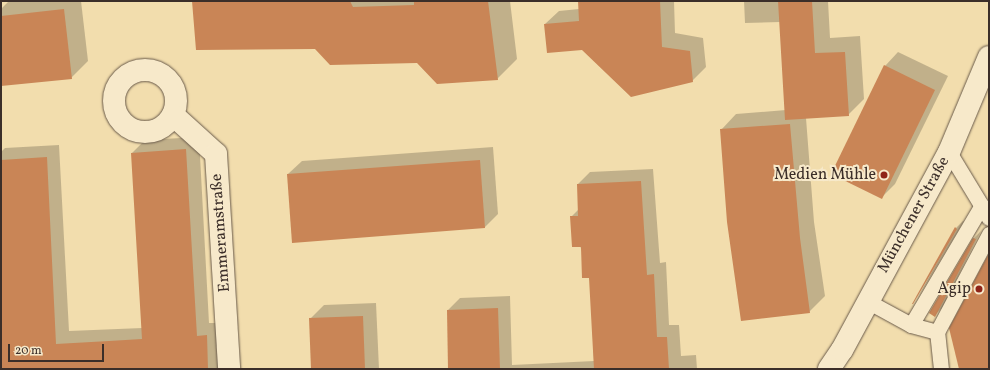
<!DOCTYPE html>
<meta charset="utf-8">
<style>
body{margin:0}
#map{position:relative;width:990px;height:370px;overflow:hidden;background:#f2ddad;font-family:Vollkorn,serif}
div>[style]{position:absolute}
.shadow>*{inset:0;background:#0003}
.building>*{inset:0;background:#c98556}
.roads{filter:drop-shadow(0 0 1px #695a4a) drop-shadow(0 0 1px #695a4a)}
.lane>*{height:15px;margin:-7.5px;padding:0 7.5px;transform-origin:7.5px;border-radius:7.5px;background:#f7e9ca}
.street>*{height:22px;margin:-11px;padding:0 11px;transform-origin:11px;border-radius:11px;background:#f7e9ca}
.street>.ring{margin:-11px;padding:0;box-sizing:content-box;background:none;border:22px solid #f7e9ca;border-radius:50%}
.secondary>*{height:22px;margin:-11px;padding:0 11px;transform-origin:11px;border-radius:11px;background:#f7e9ca}
.dots>*{width:11px;height:11px;translate:-50% -50%;box-sizing:border-box;border:2px solid #f7e9ca;border-radius:50%}
span{translate:-50% -50%;white-space:nowrap;text-align:center;line-height:1.15;-webkit-text-stroke:4px #f7e9ca;paint-order:stroke}
.poi-label{font-size:16px;color:#3b2e29}
.right{translate:-100% -50%;text-align:right}
.street-label{font-size:16px;color:#3b2e29}
.frame{position:absolute;inset:0;border:2px solid #3b2e29;pointer-events:none}
.scale{position:absolute;left:8px;top:344px;width:96px;height:18px;box-sizing:border-box;border:2px solid #3b2e29;border-top:0;padding-left:5px;font-size:12px;line-height:14px;white-space:nowrap;color:#3b2e29;-webkit-text-stroke:3px #f7e9ca;paint-order:stroke}
</style>
<div id="map">
<div class="shadow">
<i style="clip-path:polygon(9px 1px,81px 1px,88px 61px,71px 78px,1px 85px,1px 9px)"></i>
<i style="clip-path:polygon(193px 1px,510px 1px,517px 59px,497px 79px,417px 62px,316px 48px)"></i>
<i style="clip-path:polygon(579px 1px,674px 1px,675px 33px,703px 38px,706px 67px,692px 81px,582px 49px,545px 24px,559px 11px,579px 9px)"></i>
<i style="clip-path:polygon(744px 1px,828px 1px,830px 38px,860px 36px,864px 99px,848px 115px,806px 118px,814px 222px,825px 296px,809px 312px,721px 130px,736px 114px,786px 110px,780px 22px,745px 23px)"></i>
<i style="clip-path:polygon(898px 52px,948px 76px,895px 184px,882px 197px,885px 66px)"></i>
<i style="clip-path:polygon(199px 137px,209px 323px,219px 323px,222px 369px,1px 369px,1px 152px,5px 148px,59px 145px,69px 331px,142px 328px,132px 153px,145px 140px)"></i>
<i style="clip-path:polygon(493px 147px,498px 214px,485px 227px,293px 242px,288px 174px,302px 161px)"></i>
<i style="clip-path:polygon(653px 169px,660px 263px,666px 262px,669px 325px,679px 325px,681px 356px,696px 355px,697px 369px,449px 369px,448px 310px,460px 298px,510px 296px,512px 365px,594px 361px,590px 277px,571px 217px,579px 209px,578px 184px,590px 172px)"></i>
<i style="clip-path:polygon(963px 221px,964px 221px,917px 299px,956px 228px)"></i>
<i style="clip-path:polygon(981px 231px,942px 308px,935px 315px,930px 313px,974px 238px)"></i>
<i style="clip-path:polygon(376px 303px,379px 369px,312px 369px,310px 319px,324px 305px)"></i>
</div>
<div class="building">
<i style="clip-path:polygon(192px 1px,350px 1px,353px 7px,414px 5px,414px 1px,488px 1px,498px 80px,437px 84px,417px 63px,330px 65px,315px 49px,196px 50px)"></i>
<i style="clip-path:polygon(578px 1px,660px 1px,662px 47px,690px 51px,693px 82px,631px 97px,582px 50px,547px 53px,544px 24px,579px 21px)"></i>
<i style="clip-path:polygon(778px 1px,812px 1px,815px 53px,845px 52px,849px 116px,785px 120px)"></i>
<i style="clip-path:polygon(64px 9px,72px 79px,1px 86px,1px 16px)"></i>
<i style="clip-path:polygon(884px 65px,935px 90px,882px 199px,831px 174px)"></i>
<i style="clip-path:polygon(790px 124px,800px 238px,810px 313px,741px 321px,727px 222px,720px 129px)"></i>
<i style="clip-path:polygon(186px 149px,197px 336px,207px 335px,208px 369px,1px 369px,1px 160px,47px 157px,56px 344px,109px 341px,142px 339px,131px 153px)"></i>
<i style="clip-path:polygon(480px 160px,485px 228px,292px 243px,287px 174px)"></i>
<i style="clip-path:polygon(641px 181px,647px 275px,654px 274px,657px 337px,667px 337px,669px 369px,594px 369px,589px 278px,582px 278px,581px 247px,572px 247px,570px 216px,578px 216px,577px 184px)"></i>
<i style="clip-path:polygon(955px 227px,957px 229px,913px 304px,912px 304px)"></i>
<i style="clip-path:polygon(973px 238px,976px 239px,935px 317px,929px 313px)"></i>
<i style="clip-path:polygon(989px 253px,989px 369px,959px 369px,949px 328px)"></i>
<i style="clip-path:polygon(498px 308px,500px 369px,448px 369px,447px 310px)"></i>
<i style="clip-path:polygon(363px 316px,365px 369px,311px 369px,309px 318px)"></i>
</div>
<div class="roads">
<div class="lane">
<i style="left:949px;top:152px;width:77px;rotate:58.8deg"></i>
<i style="left:867px;top:301px;width:50px;rotate:28.6deg"></i>
<i style="left:911px;top:325px;width:27px;rotate:15deg"></i>
<i style="left:911px;top:325px;width:139px;rotate:-59.4deg"></i>
<i style="left:941px;top:369px;width:37px;rotate:-96deg"></i>
<i style="left:937px;top:332px;width:111px;rotate:-62deg"></i>
</div>
<div class="street">
<i class="ring" style="left:114px;top:70px;width:40px;height:40px"></i>
<i style="left:173px;top:115px;width:58px;rotate:42.2deg"></i>
<i style="left:216px;top:154px;width:215px;rotate:86.5deg"></i>
</div>
<div class="secondary">
<i style="left:829px;top:369px;width:23px;rotate:-56deg"></i>
<i style="left:842px;top:350px;width:225px;rotate:-61.6deg"></i>
<i style="left:949px;top:152px;width:103px;rotate:-67.2deg"></i>
</div>
</div>
<div class="dots">
<i style="left:884px;top:175px;background:#8f2418"></i>
<i style="left:979px;top:289px;background:#8f2418"></i>
</div>
<div class="poi-label">
<span class="right" style="left:876px;top:175px">Medien Mühle</span>
<span class="right" style="left:971px;top:289px">Agip</span>
</div>
<div class="street-label">
<span style="left:914px;top:215px;rotate:-61deg">Münchener Straße</span>
<span style="left:221px;top:233px;rotate:-94deg">Emmeramstraße</span>
</div>
<div class="frame"></div>
<div class="scale">20 m</div>
</div>
